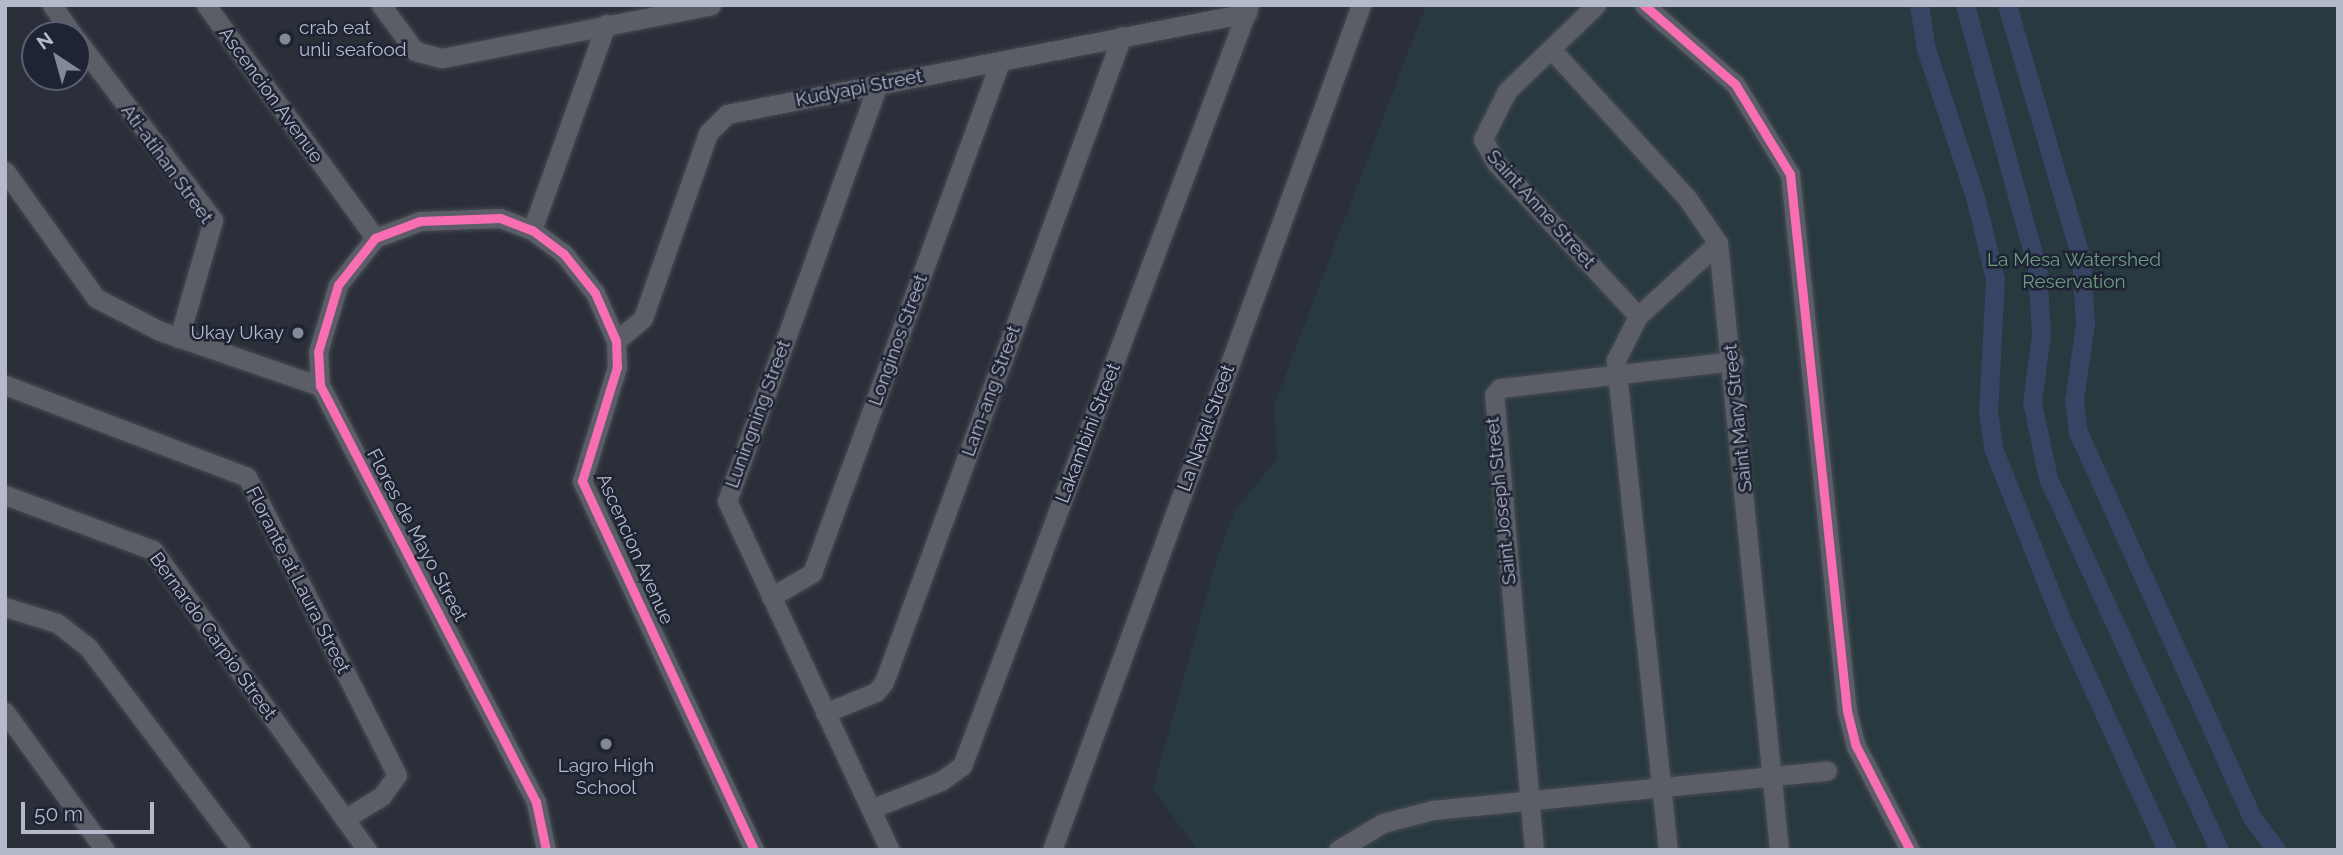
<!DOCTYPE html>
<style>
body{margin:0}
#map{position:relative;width:2343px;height:855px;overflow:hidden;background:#2b2f39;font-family:Raleway,sans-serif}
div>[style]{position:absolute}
.green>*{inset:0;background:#28393f}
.canal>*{height:19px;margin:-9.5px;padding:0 9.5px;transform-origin:9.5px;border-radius:9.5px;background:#374463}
.roads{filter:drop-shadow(0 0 2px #474a52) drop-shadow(0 0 2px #474a52)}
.minor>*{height:19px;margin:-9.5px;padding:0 9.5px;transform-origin:9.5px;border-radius:9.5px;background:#5b5e67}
.cycleway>*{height:9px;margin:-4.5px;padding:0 4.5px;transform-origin:4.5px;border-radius:4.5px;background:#f96db3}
.dots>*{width:19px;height:19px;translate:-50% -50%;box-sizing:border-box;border:4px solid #1e2434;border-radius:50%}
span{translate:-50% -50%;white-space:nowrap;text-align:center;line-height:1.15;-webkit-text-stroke:5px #1e2434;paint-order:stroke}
.poi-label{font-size:19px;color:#b5baca}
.left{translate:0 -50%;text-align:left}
.right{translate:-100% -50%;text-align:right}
.street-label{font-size:19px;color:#b5baca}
.park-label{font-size:19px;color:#6c9b7d}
.frame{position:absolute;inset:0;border:7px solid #b5baca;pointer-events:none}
.north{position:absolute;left:21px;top:21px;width:70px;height:70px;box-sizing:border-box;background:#1e2434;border:2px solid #5a6070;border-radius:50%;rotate:324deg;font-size:19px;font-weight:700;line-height:28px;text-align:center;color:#b5baca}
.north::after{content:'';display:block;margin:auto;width:24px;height:32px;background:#858997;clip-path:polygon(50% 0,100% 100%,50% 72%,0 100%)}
.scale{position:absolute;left:21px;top:802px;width:133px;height:32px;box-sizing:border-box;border:4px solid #b5baca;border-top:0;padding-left:9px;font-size:21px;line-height:24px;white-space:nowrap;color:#b5baca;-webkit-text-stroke:5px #1e2434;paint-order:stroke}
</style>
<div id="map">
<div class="green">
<i style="clip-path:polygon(1426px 5px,2338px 5px,2338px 850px,1197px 850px,1153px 788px,1218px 555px,1235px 510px,1277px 459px,1274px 405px)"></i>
</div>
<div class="canal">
<i style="left:1919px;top:5px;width:45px;rotate:81deg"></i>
<i style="left:1926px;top:49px;width:156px;rotate:71.7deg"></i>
<i style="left:1975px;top:197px;width:84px;rotate:76.3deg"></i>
<i style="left:1995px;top:279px;width:132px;rotate:93deg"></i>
<i style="left:1988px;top:411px;width:37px;rotate:82deg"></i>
<i style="left:1993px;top:448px;width:186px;rotate:68.3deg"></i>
<i style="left:2062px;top:621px;width:252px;rotate:65.4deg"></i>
<i style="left:1965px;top:5px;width:273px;rotate:74.7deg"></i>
<i style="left:2037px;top:268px;width:66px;rotate:86.5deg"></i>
<i style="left:2041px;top:334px;width:69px;rotate:97.5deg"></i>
<i style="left:2032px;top:402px;width:78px;rotate:78.1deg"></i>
<i style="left:2048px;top:478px;width:409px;rotate:65.3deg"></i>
<i style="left:2007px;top:5px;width:264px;rotate:73.7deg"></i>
<i style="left:2081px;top:258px;width:66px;rotate:86.5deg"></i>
<i style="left:2085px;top:324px;width:77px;rotate:98.2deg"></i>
<i style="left:2074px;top:400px;width:32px;rotate:83deg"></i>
<i style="left:2078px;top:432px;width:425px;rotate:65.7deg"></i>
<i style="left:2253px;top:819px;width:39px;rotate:53deg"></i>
</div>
<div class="roads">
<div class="minor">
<i style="left:52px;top:5px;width:37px;rotate:55deg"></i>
<i style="left:206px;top:5px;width:288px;rotate:54deg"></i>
<i style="left:381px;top:5px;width:57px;rotate:53.5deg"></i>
<i style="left:415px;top:51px;width:28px;rotate:15deg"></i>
<i style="left:442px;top:58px;width:274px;rotate:-11.1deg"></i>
<i style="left:1596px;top:5px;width:124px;rotate:136deg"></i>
<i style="left:1507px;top:91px;width:54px;rotate:116.6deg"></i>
<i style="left:1483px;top:139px;width:27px;rotate:62deg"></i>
<i style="left:1496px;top:163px;width:209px;rotate:47.1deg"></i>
<i style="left:1644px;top:5px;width:121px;rotate:41deg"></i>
<i style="left:1735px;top:84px;width:105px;rotate:58.6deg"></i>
<i style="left:1790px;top:174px;width:540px;rotate:83.94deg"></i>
<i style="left:1847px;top:711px;width:36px;rotate:76deg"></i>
<i style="left:1856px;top:746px;width:117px;rotate:62.6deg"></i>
<i style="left:77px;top:40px;width:226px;rotate:52.9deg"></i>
<i style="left:213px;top:220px;width:123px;rotate:106.1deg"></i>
<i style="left:1551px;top:49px;width:202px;rotate:47.6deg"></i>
<i style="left:1687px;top:198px;width:55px;rotate:55.4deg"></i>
<i style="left:1718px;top:243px;width:610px;rotate:84.26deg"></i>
<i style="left:878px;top:84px;width:443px;rotate:109.9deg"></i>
<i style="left:727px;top:501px;width:385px;rotate:65deg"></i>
<i style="left:5px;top:171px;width:156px;rotate:54.4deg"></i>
<i style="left:96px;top:298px;width:72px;rotate:27.3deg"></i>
<i style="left:160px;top:331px;width:169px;rotate:19deg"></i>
<i style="left:532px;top:230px;width:219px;rotate:-70.2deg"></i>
<i style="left:616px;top:341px;width:35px;rotate:-40deg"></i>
<i style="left:643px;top:318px;width:196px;rotate:-70.6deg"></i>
<i style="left:708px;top:133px;width:27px;rotate:-45deg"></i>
<i style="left:727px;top:114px;width:530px;rotate:-10.99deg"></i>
<i style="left:5px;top:385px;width:259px;rotate:20.8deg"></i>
<i style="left:247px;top:477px;width:334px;rotate:63.3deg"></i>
<i style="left:397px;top:775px;width:26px;rotate:126deg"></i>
<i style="left:382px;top:796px;width:44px;rotate:148.8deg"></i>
<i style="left:5px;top:495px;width:158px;rotate:20.4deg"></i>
<i style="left:153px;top:550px;width:369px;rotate:54.5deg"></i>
<i style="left:771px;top:597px;width:48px;rotate:-30.3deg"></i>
<i style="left:812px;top:573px;width:544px;rotate:-69.8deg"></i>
<i style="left:5px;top:607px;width:54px;rotate:17.1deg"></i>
<i style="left:57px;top:623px;width:39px;rotate:38deg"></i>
<i style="left:88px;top:647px;width:254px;rotate:53deg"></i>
<i style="left:5px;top:712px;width:170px;rotate:54.1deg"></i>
<i style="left:825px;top:713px;width:55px;rotate:-22.4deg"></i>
<i style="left:876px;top:692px;width:13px;rotate:-51deg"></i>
<i style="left:884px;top:682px;width:688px;rotate:-69.78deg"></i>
<i style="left:871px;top:809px;width:75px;rotate:-21.8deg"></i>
<i style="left:941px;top:781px;width:26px;rotate:-36deg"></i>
<i style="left:962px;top:766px;width:813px;rotate:-69.34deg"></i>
<i style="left:546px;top:850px;width:49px;rotate:-101.8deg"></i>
<i style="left:536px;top:802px;width:469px;rotate:-117.4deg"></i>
<i style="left:320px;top:386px;width:34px;rotate:-93deg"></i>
<i style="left:318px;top:352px;width:70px;rotate:-73.4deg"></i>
<i style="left:338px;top:285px;width:60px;rotate:-51.8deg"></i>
<i style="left:375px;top:238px;width:48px;rotate:-20.7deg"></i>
<i style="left:420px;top:221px;width:80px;rotate:-2.1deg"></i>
<i style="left:500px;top:218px;width:34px;rotate:21deg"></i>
<i style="left:532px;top:230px;width:39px;rotate:37deg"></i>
<i style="left:563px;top:253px;width:51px;rotate:51.3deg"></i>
<i style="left:595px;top:293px;width:52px;rotate:66.4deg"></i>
<i style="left:616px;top:341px;width:26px;rotate:88deg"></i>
<i style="left:617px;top:367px;width:119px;rotate:107.1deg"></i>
<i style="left:582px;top:481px;width:407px;rotate:65deg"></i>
<i style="left:1052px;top:850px;width:900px;rotate:-69.91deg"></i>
<i style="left:1338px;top:850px;width:52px;rotate:-31deg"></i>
<i style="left:1383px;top:823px;width:52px;rotate:-14.6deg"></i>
<i style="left:1433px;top:810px;width:396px;rotate:-5.7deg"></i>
<i style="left:1534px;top:850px;width:457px;rotate:-95deg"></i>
<i style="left:1494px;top:395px;width:9px;rotate:-49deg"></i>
<i style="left:1500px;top:388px;width:235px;rotate:-6.6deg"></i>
<i style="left:1668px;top:850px;width:493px;rotate:-96.1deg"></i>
<i style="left:1616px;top:360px;width:49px;rotate:-63.4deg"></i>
<i style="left:1638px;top:316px;width:108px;rotate:-42.4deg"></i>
</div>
</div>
<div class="cycleway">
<i style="left:1644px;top:5px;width:121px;rotate:41deg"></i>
<i style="left:1735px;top:84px;width:105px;rotate:58.6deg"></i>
<i style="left:1790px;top:174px;width:540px;rotate:83.94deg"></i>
<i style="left:1847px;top:711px;width:36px;rotate:76deg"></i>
<i style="left:1856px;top:746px;width:117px;rotate:62.6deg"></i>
<i style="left:546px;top:850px;width:49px;rotate:-101.8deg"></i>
<i style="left:536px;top:802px;width:469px;rotate:-117.4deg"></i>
<i style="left:320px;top:386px;width:34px;rotate:-93deg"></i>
<i style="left:318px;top:352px;width:70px;rotate:-73.4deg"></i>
<i style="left:338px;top:285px;width:60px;rotate:-51.8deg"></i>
<i style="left:375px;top:238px;width:48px;rotate:-20.7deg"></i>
<i style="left:420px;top:221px;width:80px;rotate:-2.1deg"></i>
<i style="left:500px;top:218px;width:34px;rotate:21deg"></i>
<i style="left:532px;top:230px;width:39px;rotate:37deg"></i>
<i style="left:563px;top:253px;width:51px;rotate:51.3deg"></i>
<i style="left:595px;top:293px;width:52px;rotate:66.4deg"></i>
<i style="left:616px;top:341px;width:26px;rotate:88deg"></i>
<i style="left:617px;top:367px;width:119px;rotate:107.1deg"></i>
<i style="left:582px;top:481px;width:407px;rotate:65deg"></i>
</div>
<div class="dots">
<i style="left:285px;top:39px;background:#858997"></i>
<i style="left:298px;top:333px;background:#858997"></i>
<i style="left:606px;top:744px;background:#858997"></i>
</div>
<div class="poi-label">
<span class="left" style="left:299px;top:39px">crab eat<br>unli seafood</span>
<span class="right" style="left:284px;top:333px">Ukay Ukay</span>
<span style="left:606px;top:777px">Lagro High<br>School</span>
</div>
<div class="street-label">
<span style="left:859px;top:88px;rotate:-11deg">Kudyapi Street</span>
<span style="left:271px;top:95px;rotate:54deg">Ascencion Avenue</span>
<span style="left:167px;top:164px;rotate:54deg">Ati-atihan Street</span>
<span style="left:1541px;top:209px;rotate:48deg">Saint Anne Street</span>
<span style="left:898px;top:340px;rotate:-70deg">Longinos Street</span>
<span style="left:991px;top:391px;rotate:-70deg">Lam-ang Street</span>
<span style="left:758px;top:414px;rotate:-70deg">Luningning Street</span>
<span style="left:1738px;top:418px;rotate:-96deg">Saint Mary Street</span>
<span style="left:1206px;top:428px;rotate:-70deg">La Naval Street</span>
<span style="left:1088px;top:433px;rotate:-69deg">Lakambini Street</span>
<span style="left:1501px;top:501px;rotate:-96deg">Saint Joseph Street</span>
<span style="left:417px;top:535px;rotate:62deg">Flores de Mayo Street</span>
<span style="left:635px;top:549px;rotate:66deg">Ascencion Avenue</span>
<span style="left:298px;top:580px;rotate:63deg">Florante at Laura Street</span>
<span style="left:213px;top:636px;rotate:54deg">Bernardo Carpio Street</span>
</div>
<div class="park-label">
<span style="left:2074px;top:271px">La Mesa Watershed<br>Reservation</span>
</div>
<div class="frame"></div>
<div class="north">N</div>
<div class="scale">50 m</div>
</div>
